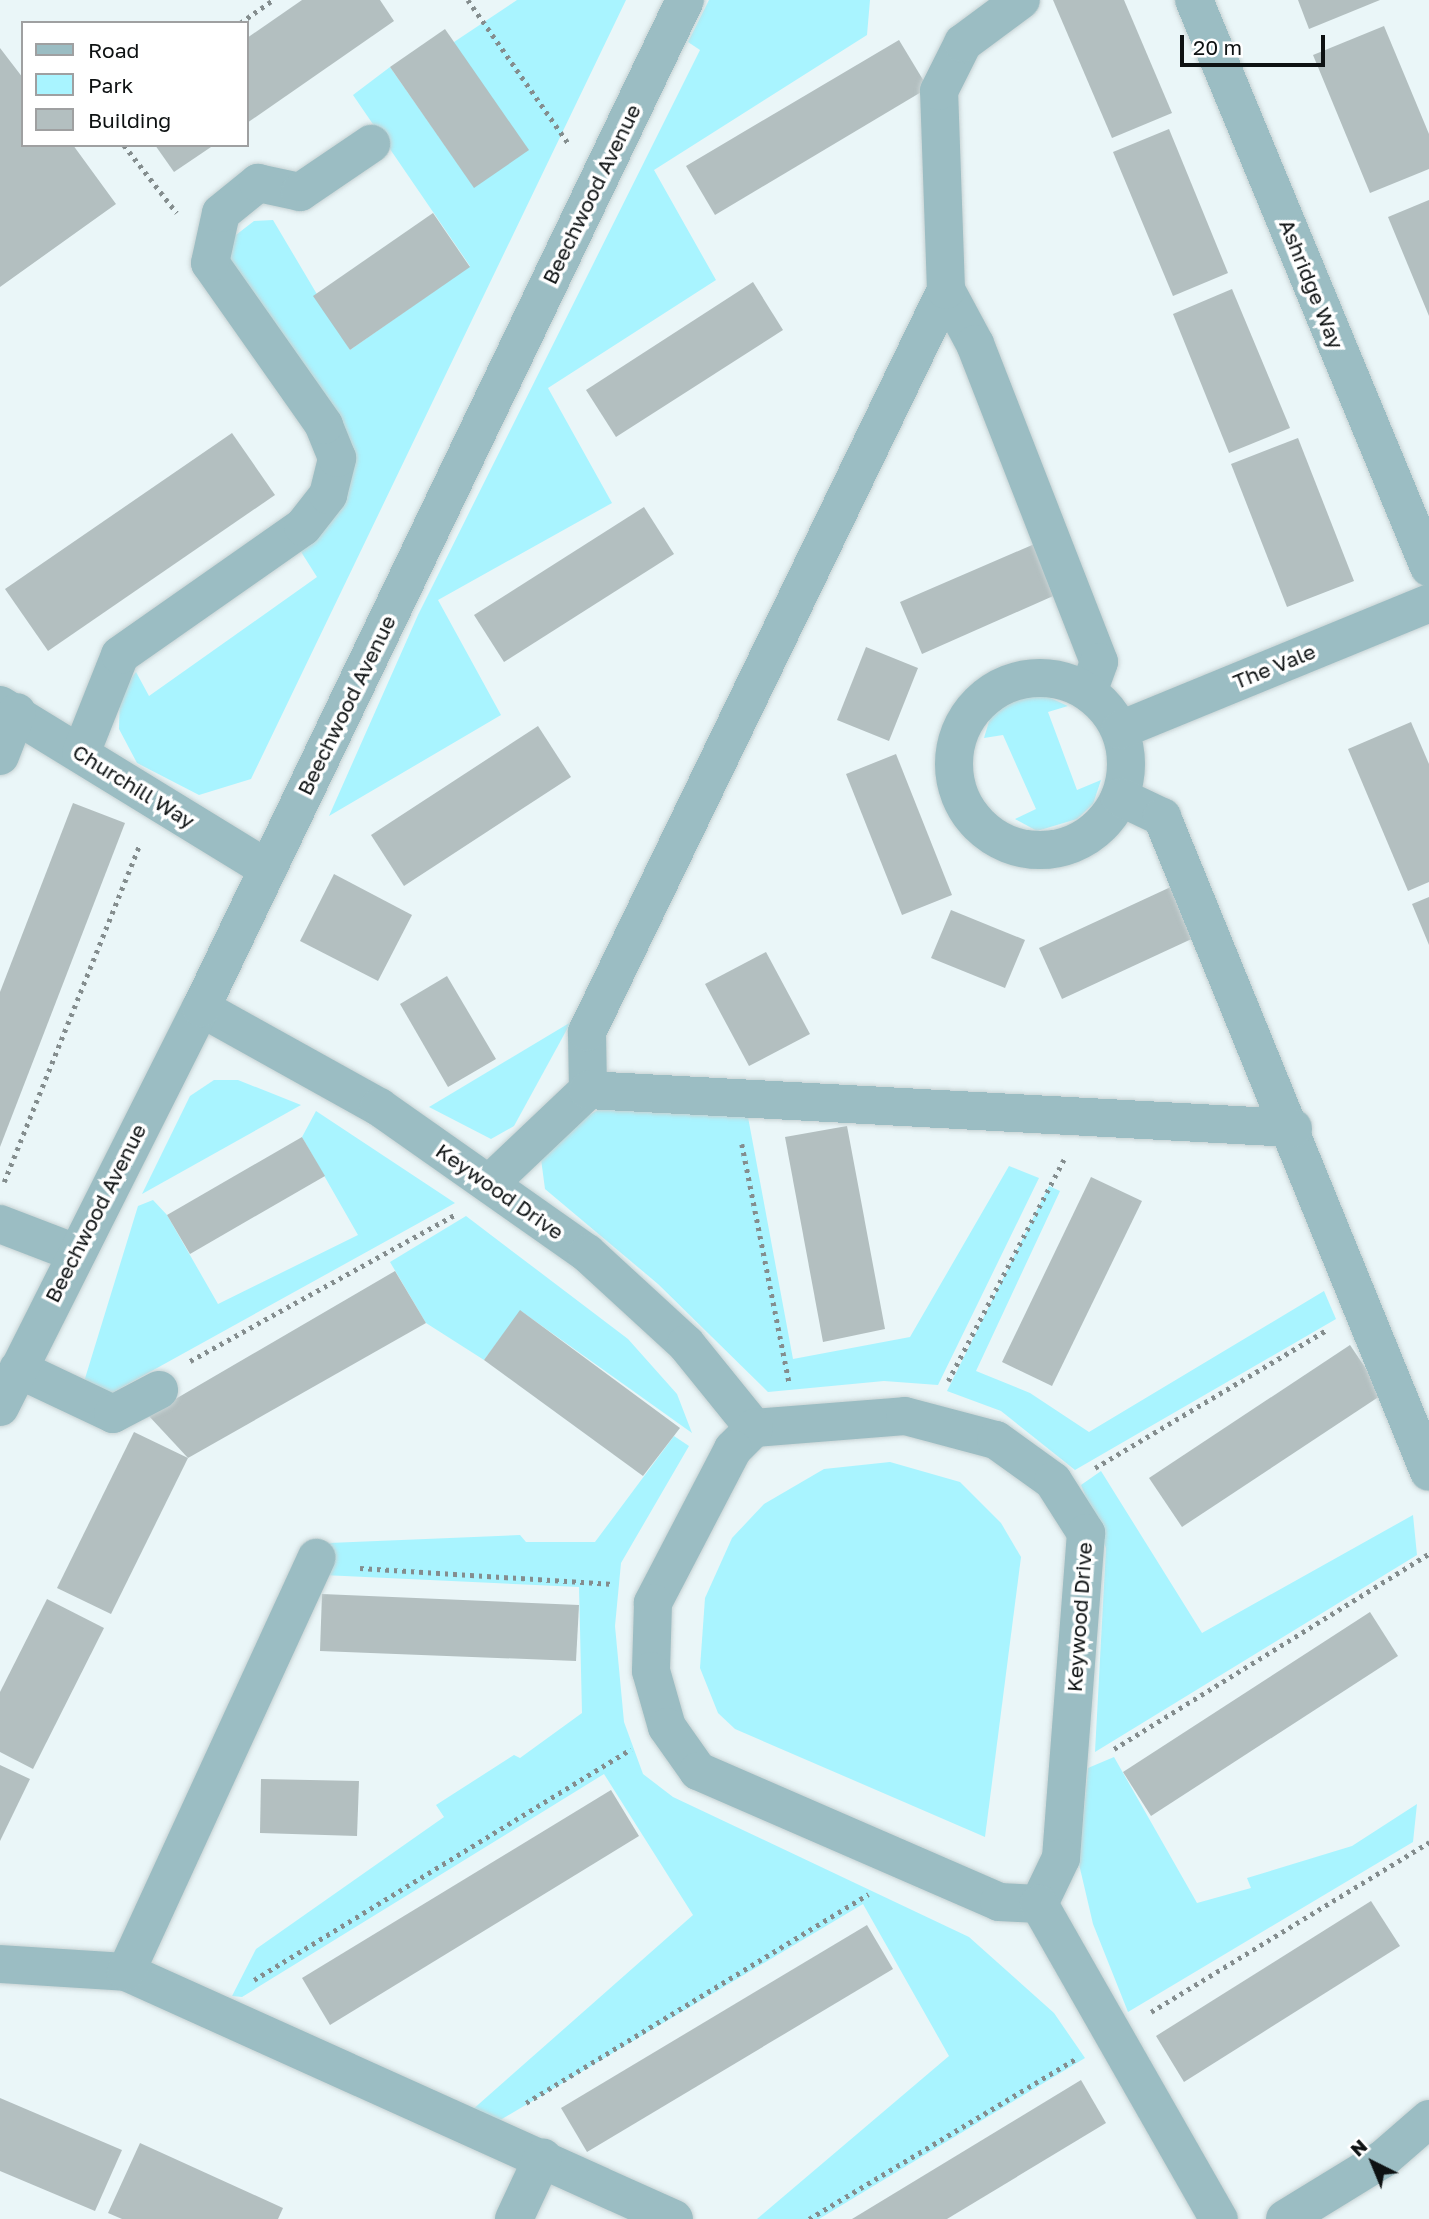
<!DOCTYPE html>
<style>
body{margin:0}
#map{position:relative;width:1429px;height:2219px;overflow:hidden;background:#eaf6f8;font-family:"Golos Text",sans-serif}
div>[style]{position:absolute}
.green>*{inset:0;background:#a9f4ff}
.building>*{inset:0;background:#b3bfc0}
.path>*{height:4.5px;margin-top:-2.25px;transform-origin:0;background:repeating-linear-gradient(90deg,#848d8e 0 3.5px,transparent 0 8.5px)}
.roads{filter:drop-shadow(0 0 2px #c7d2d3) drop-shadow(0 0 2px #c7d2d3)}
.minor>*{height:38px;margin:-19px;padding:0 19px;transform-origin:19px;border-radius:19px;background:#9bbdc3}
.minor>.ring{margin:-19px;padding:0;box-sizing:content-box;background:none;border:38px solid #9bbdc3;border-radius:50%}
span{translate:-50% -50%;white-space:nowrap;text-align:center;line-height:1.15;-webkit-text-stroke:7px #fff;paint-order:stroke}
.street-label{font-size:21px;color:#0e1213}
.legend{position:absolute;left:21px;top:21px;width:228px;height:126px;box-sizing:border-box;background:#fff;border:2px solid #9fa0a1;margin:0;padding:9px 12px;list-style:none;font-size:21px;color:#0e1213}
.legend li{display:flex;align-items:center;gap:14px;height:35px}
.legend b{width:35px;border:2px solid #9fa0a1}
.north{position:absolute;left:1338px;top:2128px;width:70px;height:70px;-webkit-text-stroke:5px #fff;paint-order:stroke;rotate:317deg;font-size:19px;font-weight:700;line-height:28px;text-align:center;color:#0e1213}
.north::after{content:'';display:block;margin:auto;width:24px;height:32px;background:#0e1213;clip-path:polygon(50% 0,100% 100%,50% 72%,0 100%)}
.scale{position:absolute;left:1180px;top:35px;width:145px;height:32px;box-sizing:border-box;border:4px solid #0e1213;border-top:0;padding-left:9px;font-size:21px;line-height:24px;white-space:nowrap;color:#0e1213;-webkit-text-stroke:5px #fff;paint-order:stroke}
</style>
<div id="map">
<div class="green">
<i style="clip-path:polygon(517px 0,626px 0,251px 779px,199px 795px,137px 763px,119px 729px,120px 693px,136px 672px,149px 696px,317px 577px,298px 547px,352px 470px,229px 263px,232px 238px,254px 221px,273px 220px,350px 350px,470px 266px,353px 95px,390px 67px,474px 187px,454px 42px)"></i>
<i style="clip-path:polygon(709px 0,870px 0,867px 35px,654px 170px,716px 280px,548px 388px,612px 503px,438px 600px,501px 715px,329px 816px,418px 615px,700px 50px,688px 42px)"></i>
<i style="clip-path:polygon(1035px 691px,1068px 706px,1048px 712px,1077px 790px,1101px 780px,1093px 804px,1077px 819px,1037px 831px,1015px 819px,1036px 809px,1003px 735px,984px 738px,993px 708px)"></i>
<i style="clip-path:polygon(571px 1022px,514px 1126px,491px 1139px,429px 1107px)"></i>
<i style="clip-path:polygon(214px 1080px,238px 1080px,301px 1105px,142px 1194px,190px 1096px)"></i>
<i style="clip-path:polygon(606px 1106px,748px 1117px,793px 1359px,910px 1337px,1009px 1166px,1039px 1178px,938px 1385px,884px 1381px,768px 1392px,658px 1284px,545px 1189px,541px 1159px,569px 1125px)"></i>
<i style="clip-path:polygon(316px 1111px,455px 1203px,101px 1399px,83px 1385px,138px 1206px,153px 1200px,167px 1215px,218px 1304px,358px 1235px,302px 1137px)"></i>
<i style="clip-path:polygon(1049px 1186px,1060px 1191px,976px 1371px,1030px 1393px,1089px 1432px,1324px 1291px,1336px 1319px,1075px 1470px,1001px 1411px,947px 1391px)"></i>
<i style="clip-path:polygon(466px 1216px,628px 1339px,677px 1394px,692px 1433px,521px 1311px,484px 1360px,426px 1323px,390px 1262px)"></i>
<i style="clip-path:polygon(674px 1436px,689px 1446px,621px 1563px,615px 1626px,624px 1722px,643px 1774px,673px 1797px,969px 1937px,1054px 2013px,1085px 2058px,819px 2219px,757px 2219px,949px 2056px,863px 1904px,492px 2125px,471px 2111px,693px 1915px,604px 1774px,242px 1997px,232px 1996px,256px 1949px,444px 1817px,436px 1805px,514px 1755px,520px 1758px,582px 1713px,579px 1587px,323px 1575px,329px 1543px,520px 1535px,526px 1542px,595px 1542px)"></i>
<i style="clip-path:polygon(890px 1462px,960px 1482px,1001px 1523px,1021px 1557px,985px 1837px,735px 1729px,718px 1713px,700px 1668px,705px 1598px,732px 1538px,764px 1504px,824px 1469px)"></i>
<i style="clip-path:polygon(1101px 1471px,1202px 1633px,1413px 1515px,1417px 1555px,1095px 1752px,1106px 1548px,1081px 1485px)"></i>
<i style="clip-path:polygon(1114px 1757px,1197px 1903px,1251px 1888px,1247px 1878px,1352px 1846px,1417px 1804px,1413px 1842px,1128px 2012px,1093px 1924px,1079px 1864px,1088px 1768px)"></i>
</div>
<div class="building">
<i style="clip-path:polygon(302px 0,380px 0,394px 21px,247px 123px,247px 38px)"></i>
<i style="clip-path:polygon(1053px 0,1124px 0,1172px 113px,1112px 138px)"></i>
<i style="clip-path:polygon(1298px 0,1380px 0,1309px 29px)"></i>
<i style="clip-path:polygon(1384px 26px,1429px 134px,1429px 169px,1370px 193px,1313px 55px)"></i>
<i style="clip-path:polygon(445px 29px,529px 150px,474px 188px,390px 67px)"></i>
<i style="clip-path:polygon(899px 40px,928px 88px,715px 215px,686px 166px)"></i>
<i style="clip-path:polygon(0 48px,23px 78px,23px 145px,73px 145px,116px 204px,0 287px)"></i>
<i style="clip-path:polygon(1169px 129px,1228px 273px,1173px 296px,1113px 152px)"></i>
<i style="clip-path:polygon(155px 145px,214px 145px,174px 172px)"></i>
<i style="clip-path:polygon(1429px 200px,1429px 316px,1388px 217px)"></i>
<i style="clip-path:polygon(433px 213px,470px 267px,350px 350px,313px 296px)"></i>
<i style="clip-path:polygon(753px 282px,783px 330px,616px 437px,586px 390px)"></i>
<i style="clip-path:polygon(1232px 289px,1290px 428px,1229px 453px,1173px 314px)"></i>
<i style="clip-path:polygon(232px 433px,275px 495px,48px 651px,5px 589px)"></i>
<i style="clip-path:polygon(1298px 438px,1354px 581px,1287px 607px,1231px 464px)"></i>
<i style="clip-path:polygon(644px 507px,674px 554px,504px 662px,474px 615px)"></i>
<i style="clip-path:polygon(1039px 542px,1060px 593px,922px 654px,900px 602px)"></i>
<i style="clip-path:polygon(866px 647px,918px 668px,889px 741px,837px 720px)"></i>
<i style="clip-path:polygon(1411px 722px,1429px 764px,1429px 882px,1408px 891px,1348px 749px)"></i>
<i style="clip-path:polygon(538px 726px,571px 777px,404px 886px,371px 835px)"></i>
<i style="clip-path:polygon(896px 754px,952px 895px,902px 915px,846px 774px)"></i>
<i style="clip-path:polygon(73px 803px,125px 823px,0 1147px,0 992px)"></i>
<i style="clip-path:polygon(334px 874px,412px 915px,378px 981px,300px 941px)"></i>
<i style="clip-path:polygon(1175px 885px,1198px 936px,1062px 999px,1039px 948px)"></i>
<i style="clip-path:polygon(1429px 897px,1429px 945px,1412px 904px)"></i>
<i style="clip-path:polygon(951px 910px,1025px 940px,1005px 988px,931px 958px)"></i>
<i style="clip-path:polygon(766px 952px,810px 1034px,749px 1066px,705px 984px)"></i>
<i style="clip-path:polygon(447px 976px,496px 1059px,448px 1087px,400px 1004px)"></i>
<i style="clip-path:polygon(847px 1126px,885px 1329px,823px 1342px,785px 1137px)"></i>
<i style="clip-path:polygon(302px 1137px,325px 1176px,190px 1254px,167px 1215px)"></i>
<i style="clip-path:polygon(1091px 1177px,1142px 1201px,1052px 1386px,1002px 1362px)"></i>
<i style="clip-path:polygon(395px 1271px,426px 1323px,188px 1458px,148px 1415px)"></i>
<i style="clip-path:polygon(520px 1310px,680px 1428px,643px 1476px,484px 1360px)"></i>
<i style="clip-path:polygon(1350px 1345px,1383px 1394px,1182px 1527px,1149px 1478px)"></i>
<i style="clip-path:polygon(134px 1432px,188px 1458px,111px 1614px,57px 1588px)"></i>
<i style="clip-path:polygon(322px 1594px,579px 1605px,576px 1661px,320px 1651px)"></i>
<i style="clip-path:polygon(47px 1599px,104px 1628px,33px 1769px,0 1752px,0 1692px)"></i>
<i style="clip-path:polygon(1370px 1612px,1398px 1656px,1151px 1816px,1123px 1772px)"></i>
<i style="clip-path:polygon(0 1765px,30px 1779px,0 1841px)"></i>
<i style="clip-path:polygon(261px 1779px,359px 1781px,357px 1836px,260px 1833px)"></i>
<i style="clip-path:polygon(611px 1790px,639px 1836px,330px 2025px,302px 1978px)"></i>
<i style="clip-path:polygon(1371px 1901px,1400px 1946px,1184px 2082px,1156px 2036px)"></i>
<i style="clip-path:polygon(867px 1925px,893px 1969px,587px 2152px,561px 2108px)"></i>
<i style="clip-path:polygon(1081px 2080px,1106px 2123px,947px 2219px,852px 2219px)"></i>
<i style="clip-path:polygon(0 2098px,122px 2150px,95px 2211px,0 2171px)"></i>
<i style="clip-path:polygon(140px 2143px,283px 2208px,278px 2219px,122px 2219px,108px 2213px)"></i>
</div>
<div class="path">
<i style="left:468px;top:0;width:174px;rotate:55deg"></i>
<i style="left:240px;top:23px;width:40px;rotate:-34.9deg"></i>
<i style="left:124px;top:145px;width:86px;rotate:52.1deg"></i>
<i style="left:742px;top:1144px;width:243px;rotate:78.8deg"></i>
<i style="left:4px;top:1182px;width:365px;rotate:-68.1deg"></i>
<i style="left:190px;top:1361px;width:303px;rotate:-28.9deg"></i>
<i style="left:948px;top:1381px;width:250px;rotate:-62.4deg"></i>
<i style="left:1095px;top:1468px;width:268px;rotate:-30.8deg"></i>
<i style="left:360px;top:1568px;width:254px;rotate:3.6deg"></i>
<i style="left:1114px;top:1749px;width:370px;rotate:-31.8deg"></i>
<i style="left:254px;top:1980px;width:442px;rotate:-31.5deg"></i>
<i style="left:1151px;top:2012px;width:326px;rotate:-31.4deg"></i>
<i style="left:526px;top:2103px;width:401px;rotate:-31.4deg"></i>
<i style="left:809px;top:2219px;width:310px;rotate:-31deg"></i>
</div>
<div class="roads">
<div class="minor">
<i style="left:1194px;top:0;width:614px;rotate:67.49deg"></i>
<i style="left:946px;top:290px;width:61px;rotate:61.8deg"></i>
<i style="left:975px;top:344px;width:341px;rotate:68.7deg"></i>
<i style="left:1099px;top:662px;width:32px;rotate:110deg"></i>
<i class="ring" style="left:954px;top:678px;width:134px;height:134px"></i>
<i style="left:0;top:705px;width:314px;rotate:31.5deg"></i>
<i style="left:1120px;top:730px;width:334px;rotate:-22.3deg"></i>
<i style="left:81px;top:753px;width:105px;rotate:-68.3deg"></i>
<i style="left:120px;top:655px;width:223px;rotate:-35deg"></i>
<i style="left:303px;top:527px;width:41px;rotate:-52deg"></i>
<i style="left:328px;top:495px;width:38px;rotate:-76deg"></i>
<i style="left:337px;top:458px;width:35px;rotate:-112deg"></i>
<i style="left:324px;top:425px;width:198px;rotate:-125.1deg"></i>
<i style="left:210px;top:263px;width:51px;rotate:-77.6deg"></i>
<i style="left:221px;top:213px;width:48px;rotate:-39deg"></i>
<i style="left:258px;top:183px;width:43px;rotate:12.1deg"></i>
<i style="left:300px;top:192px;width:86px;rotate:-34.1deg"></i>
<i style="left:0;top:756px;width:47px;rotate:-68.9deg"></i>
<i style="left:1120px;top:797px;width:47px;rotate:25.5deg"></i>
<i style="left:1162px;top:817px;width:707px;rotate:67.82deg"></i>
<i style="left:201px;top:1008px;width:204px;rotate:29.1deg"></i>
<i style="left:379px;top:1107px;width:254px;rotate:35.1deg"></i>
<i style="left:587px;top:1253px;width:134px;rotate:42.6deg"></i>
<i style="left:686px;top:1344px;width:108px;rotate:51deg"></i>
<i style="left:754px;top:1428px;width:151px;rotate:-4.5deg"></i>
<i style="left:905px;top:1416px;width:94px;rotate:14.8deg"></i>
<i style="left:996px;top:1440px;width:70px;rotate:35.7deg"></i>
<i style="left:1053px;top:1481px;width:62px;rotate:57.6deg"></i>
<i style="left:1086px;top:1533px;width:326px;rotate:94.4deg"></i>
<i style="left:1061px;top:1858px;width:51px;rotate:115.6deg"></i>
<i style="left:588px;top:1090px;width:58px;rotate:-91deg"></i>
<i style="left:587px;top:1032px;width:824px;rotate:-64.18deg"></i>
<i style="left:946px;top:290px;width:199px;rotate:-92deg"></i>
<i style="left:939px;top:91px;width:54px;rotate:-63.4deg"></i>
<i style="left:963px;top:43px;width:72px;rotate:-36.6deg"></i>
<i style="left:491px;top:1182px;width:134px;rotate:-43.5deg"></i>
<i style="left:588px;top:1090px;width:706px;rotate:3.09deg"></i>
<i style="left:0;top:1224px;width:78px;rotate:21deg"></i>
<i style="left:18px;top:1369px;width:105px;rotate:25.3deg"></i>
<i style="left:113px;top:1414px;width:52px;rotate:-27.6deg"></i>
<i style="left:0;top:1407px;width:447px;rotate:-63.3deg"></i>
<i style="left:201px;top:1008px;width:1118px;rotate:-64.35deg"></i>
<i style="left:754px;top:1428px;width:30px;rotate:135deg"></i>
<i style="left:733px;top:1449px;width:174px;rotate:117.5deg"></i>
<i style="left:653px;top:1603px;width:68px;rotate:91.7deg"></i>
<i style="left:651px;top:1671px;width:58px;rotate:74.1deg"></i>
<i style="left:667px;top:1727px;width:54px;rotate:54.8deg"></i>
<i style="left:698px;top:1771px;width:328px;rotate:23.5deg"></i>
<i style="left:999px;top:1902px;width:40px;rotate:2.9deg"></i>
<i style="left:1039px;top:1904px;width:363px;rotate:60.3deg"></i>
<i style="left:0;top:1964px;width:126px;rotate:3.6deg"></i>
<i style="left:126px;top:1972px;width:601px;rotate:24.26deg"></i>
<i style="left:126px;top:1972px;width:456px;rotate:-65.3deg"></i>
<i style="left:514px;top:2219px;width:68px;rotate:-64.9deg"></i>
<i style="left:1285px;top:2219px;width:115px;rotate:-31.5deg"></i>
<i style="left:1383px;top:2159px;width:61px;rotate:-41deg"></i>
</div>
</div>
<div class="street-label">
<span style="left:591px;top:194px;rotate:-64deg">Beechwood Avenue</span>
<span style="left:1312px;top:284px;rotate:68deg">Ashridge Way</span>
<span style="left:1274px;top:666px;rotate:-22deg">The Vale</span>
<span style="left:346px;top:705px;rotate:-64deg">Beechwood Avenue</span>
<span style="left:134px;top:786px;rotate:32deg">Churchill Way</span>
<span style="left:500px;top:1191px;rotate:35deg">Keywood Drive</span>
<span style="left:95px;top:1213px;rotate:-63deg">Beechwood Avenue</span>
<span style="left:1079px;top:1617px;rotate:-86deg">Keywood Drive</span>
</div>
<ul class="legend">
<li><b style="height:9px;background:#9bbdc3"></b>Road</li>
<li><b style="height:19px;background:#a9f4ff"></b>Park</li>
<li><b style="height:19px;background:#b3bfc0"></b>Building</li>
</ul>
<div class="north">N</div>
<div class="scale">20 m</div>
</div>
